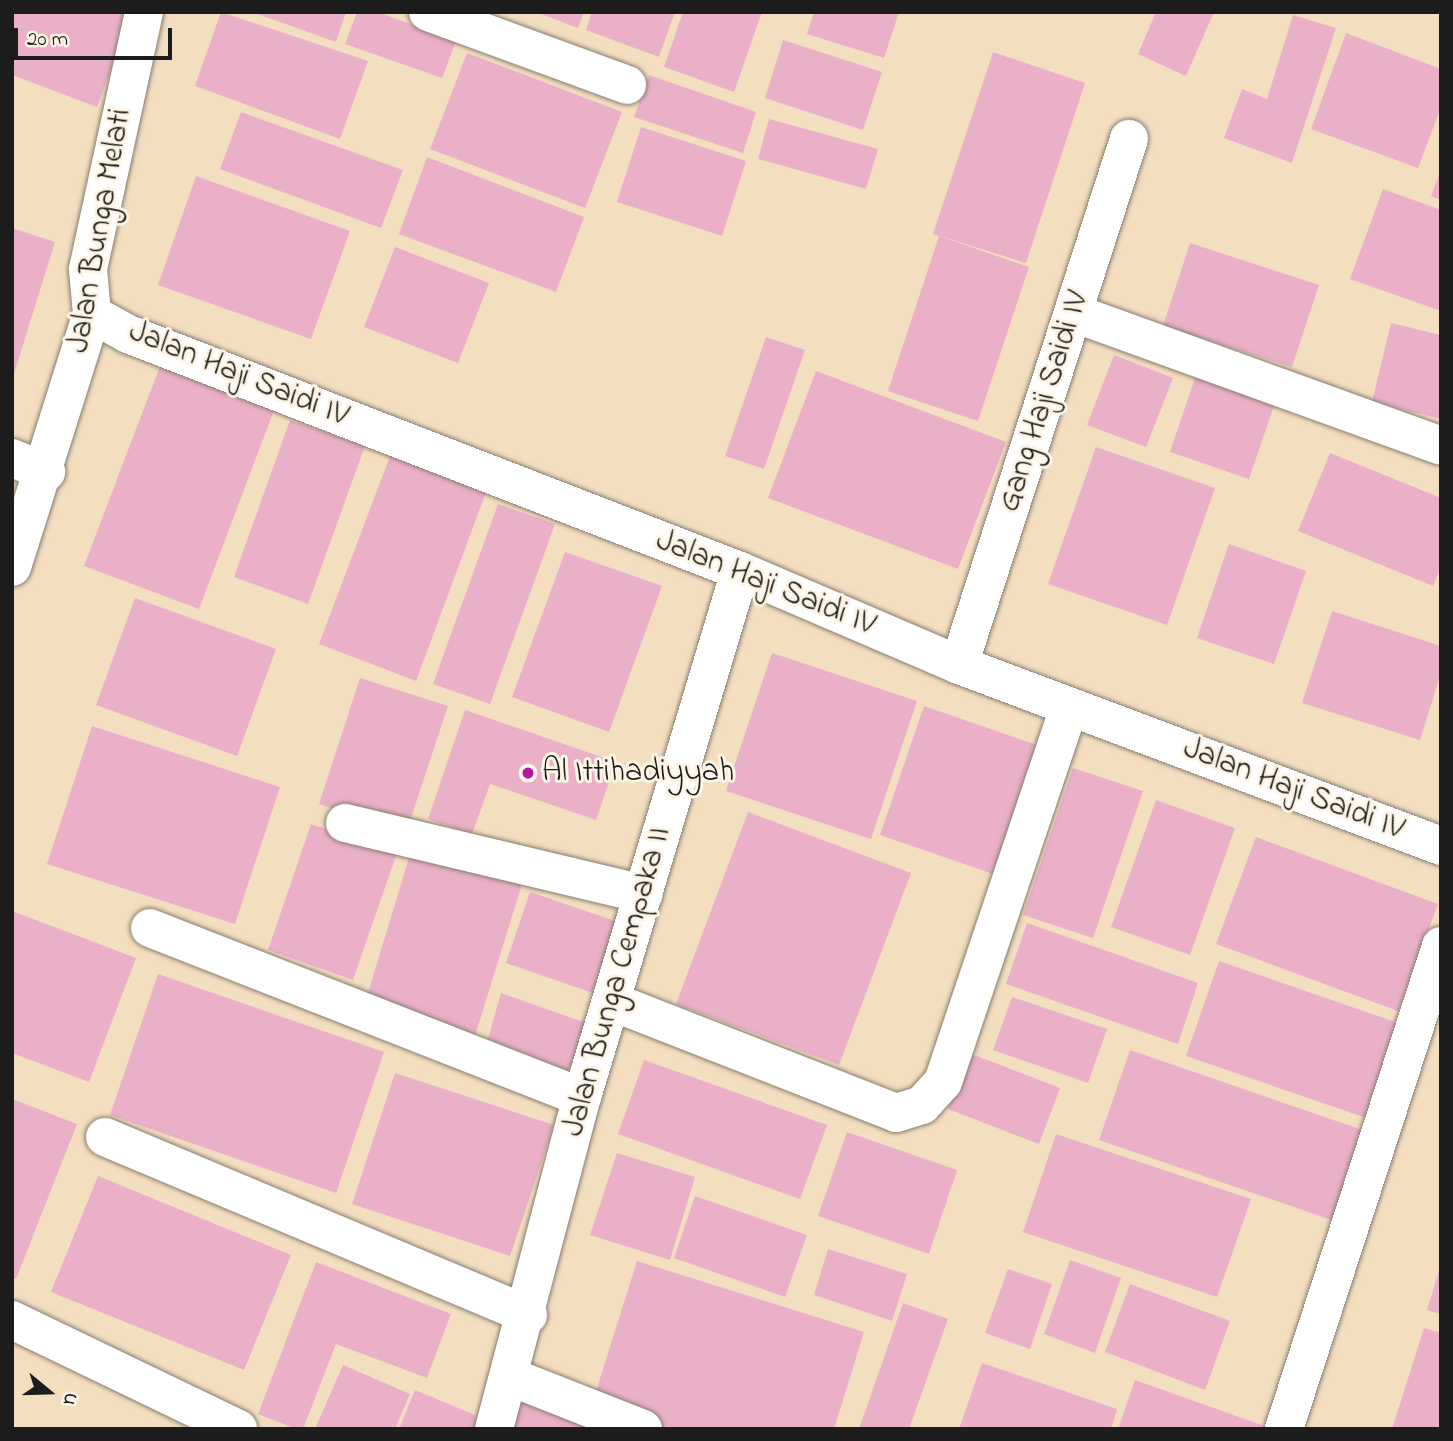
<!DOCTYPE html>
<style>
body{margin:0}
#map{position:relative;width:1453px;height:1441px;overflow:hidden;background:#f3dec0;font-family:"Indie Flower",sans-serif}
div>[style]{position:absolute}
.building>*{inset:0;background:#eab0c8}
.roads{filter:drop-shadow(0 0 2px #887d6e) drop-shadow(0 0 2px #887d6e)}
.street>*{height:38px;margin:-19px;padding:0 19px;transform-origin:19px;border-radius:19px;background:#fff}
.dots>*{width:19px;height:19px;translate:-50% -50%;box-sizing:border-box;border:4px solid #fcf5e5;border-radius:50%}
span{translate:-50% -50%;white-space:nowrap;text-align:center;line-height:1.15;-webkit-text-stroke:6px #fcf5e5;paint-order:stroke}
.street-label{font-size:32px;color:#1c1c1c}
.poi-label{font-size:32px;color:#1c1c1c}
.left{translate:0 -50%;text-align:left}
.frame{position:absolute;inset:0;border:14px solid #1c1c1c;pointer-events:none}
.north{position:absolute;left:14px;top:1357px;width:70px;height:70px;-webkit-text-stroke:5px #fcf5e5;paint-order:stroke;rotate:109deg;font-size:19px;font-weight:700;line-height:28px;text-align:center;color:#1c1c1c}
.north::after{content:'';display:block;margin:auto;width:24px;height:32px;background:#1c1c1c;clip-path:polygon(50% 0,100% 100%,50% 72%,0 100%)}
.scale{position:absolute;left:14px;top:28px;width:158px;height:32px;box-sizing:border-box;border:4px solid #1c1c1c;border-top:0;padding-left:9px;font-size:21px;line-height:24px;white-space:nowrap;color:#1c1c1c;-webkit-text-stroke:5px #fcf5e5;paint-order:stroke}
</style>
<div id="map">
<div class="building">
<i style="clip-path:polygon(12px 12px,133px 12px,97px 107px,12px 75px)"></i>
<i style="clip-path:polygon(221px 12px,368px 61px,340px 139px,195px 86px)"></i>
<i style="clip-path:polygon(252px 12px,346px 12px,336px 42px)"></i>
<i style="clip-path:polygon(357px 12px,378px 12px,456px 41px,442px 78px,345px 44px)"></i>
<i style="clip-path:polygon(536px 12px,584px 12px,578px 28px)"></i>
<i style="clip-path:polygon(592px 12px,675px 12px,659px 57px,586px 30px)"></i>
<i style="clip-path:polygon(683px 12px,762px 12px,734px 92px,664px 67px)"></i>
<i style="clip-path:polygon(814px 12px,899px 12px,884px 58px,807px 34px)"></i>
<i style="clip-path:polygon(1156px 12px,1214px 12px,1186px 76px,1138px 54px)"></i>
<i style="clip-path:polygon(1293px 15px,1336px 28px,1292px 163px,1224px 138px,1242px 89px,1267px 99px)"></i>
<i style="clip-path:polygon(1346px 33px,1441px 69px,1441px 107px,1418px 168px,1311px 129px)"></i>
<i style="clip-path:polygon(783px 40px,882px 72px,863px 130px,765px 98px)"></i>
<i style="clip-path:polygon(993px 52px,1085px 83px,1026px 263px,933px 234px)"></i>
<i style="clip-path:polygon(467px 53px,622px 112px,585px 208px,430px 149px)"></i>
<i style="clip-path:polygon(649px 75px,756px 112px,743px 153px,634px 117px)"></i>
<i style="clip-path:polygon(241px 112px,403px 170px,381px 228px,220px 169px)"></i>
<i style="clip-path:polygon(769px 119px,878px 149px,866px 189px,758px 159px)"></i>
<i style="clip-path:polygon(641px 127px,746px 161px,722px 236px,617px 202px)"></i>
<i style="clip-path:polygon(427px 157px,584px 217px,556px 292px,399px 234px)"></i>
<i style="clip-path:polygon(1441px 169px,1441px 200px,1431px 196px)"></i>
<i style="clip-path:polygon(196px 176px,350px 231px,311px 339px,158px 285px)"></i>
<i style="clip-path:polygon(1383px 189px,1441px 210px,1441px 311px,1350px 279px)"></i>
<i style="clip-path:polygon(12px 228px,55px 242px,13px 377px,12px 377px)"></i>
<i style="clip-path:polygon(939px 236px,1029px 267px,978px 421px,888px 391px)"></i>
<i style="clip-path:polygon(1190px 243px,1319px 285px,1292px 367px,1163px 326px)"></i>
<i style="clip-path:polygon(395px 247px,489px 283px,458px 363px,364px 327px)"></i>
<i style="clip-path:polygon(1391px 323px,1441px 335px,1441px 419px,1372px 402px)"></i>
<i style="clip-path:polygon(766px 337px,805px 350px,764px 469px,725px 456px)"></i>
<i style="clip-path:polygon(1114px 355px,1173px 378px,1146px 447px,1087px 425px)"></i>
<i style="clip-path:polygon(162px 361px,276px 405px,199px 609px,84px 566px)"></i>
<i style="clip-path:polygon(816px 371px,1006px 442px,958px 569px,768px 498px)"></i>
<i style="clip-path:polygon(1197px 372px,1276px 400px,1249px 479px,1170px 452px)"></i>
<i style="clip-path:polygon(290px 420px,365px 446px,308px 604px,234px 577px)"></i>
<i style="clip-path:polygon(1096px 447px,1215px 488px,1167px 625px,1048px 584px)"></i>
<i style="clip-path:polygon(392px 451px,488px 487px,416px 681px,319px 644px)"></i>
<i style="clip-path:polygon(1330px 453px,1441px 498px,1441px 567px,1433px 586px,1298px 531px)"></i>
<i style="clip-path:polygon(498px 504px,555px 524px,490px 704px,433px 684px)"></i>
<i style="clip-path:polygon(1229px 544px,1306px 571px,1274px 664px,1197px 638px)"></i>
<i style="clip-path:polygon(565px 552px,662px 586px,609px 732px,512px 697px)"></i>
<i style="clip-path:polygon(135px 598px,276px 649px,237px 756px,96px 705px)"></i>
<i style="clip-path:polygon(1332px 611px,1441px 646px,1441px 673px,1420px 740px,1302px 703px)"></i>
<i style="clip-path:polygon(772px 653px,917px 701px,871px 839px,726px 791px)"></i>
<i style="clip-path:polygon(360px 678px,448px 706px,406px 833px,319px 804px)"></i>
<i style="clip-path:polygon(924px 706px,1043px 747px,999px 876px,880px 835px)"></i>
<i style="clip-path:polygon(465px 710px,616px 762px,596px 820px,490px 784px,472px 834px,428px 819px)"></i>
<i style="clip-path:polygon(92px 726px,280px 787px,235px 924px,47px 864px)"></i>
<i style="clip-path:polygon(1073px 768px,1143px 791px,1093px 938px,1023px 915px)"></i>
<i style="clip-path:polygon(1156px 800px,1235px 828px,1190px 955px,1111px 927px)"></i>
<i style="clip-path:polygon(748px 812px,911px 873px,839px 1065px,676px 1004px)"></i>
<i style="clip-path:polygon(311px 824px,397px 853px,353px 980px,268px 950px)"></i>
<i style="clip-path:polygon(1256px 837px,1438px 904px,1398px 1011px,1216px 944px)"></i>
<i style="clip-path:polygon(412px 848px,523px 881px,474px 1039px,364px 1006px)"></i>
<i style="clip-path:polygon(530px 892px,624px 924px,599px 995px,506px 963px)"></i>
<i style="clip-path:polygon(12px 911px,136px 958px,89px 1082px,12px 1053px)"></i>
<i style="clip-path:polygon(1027px 923px,1198px 983px,1178px 1044px,1006px 984px)"></i>
<i style="clip-path:polygon(1219px 961px,1407px 1026px,1375px 1121px,1186px 1056px)"></i>
<i style="clip-path:polygon(158px 974px,384px 1052px,336px 1193px,110px 1115px)"></i>
<i style="clip-path:polygon(501px 993px,589px 1024px,563px 1082px,484px 1053px)"></i>
<i style="clip-path:polygon(1012px 997px,1107px 1029px,1088px 1083px,993px 1050px)"></i>
<i style="clip-path:polygon(1130px 1050px,1377px 1135px,1346px 1225px,1099px 1140px)"></i>
<i style="clip-path:polygon(969px 1053px,1060px 1088px,1039px 1144px,948px 1109px)"></i>
<i style="clip-path:polygon(644px 1060px,827px 1125px,800px 1199px,618px 1134px)"></i>
<i style="clip-path:polygon(395px 1073px,554px 1125px,510px 1256px,352px 1204px)"></i>
<i style="clip-path:polygon(12px 1099px,77px 1124px,16px 1279px,12px 1277px)"></i>
<i style="clip-path:polygon(847px 1132px,957px 1170px,929px 1254px,818px 1216px)"></i>
<i style="clip-path:polygon(1056px 1134px,1251px 1199px,1217px 1297px,1023px 1232px)"></i>
<i style="clip-path:polygon(617px 1153px,695px 1177px,670px 1260px,590px 1235px)"></i>
<i style="clip-path:polygon(98px 1176px,291px 1255px,244px 1370px,51px 1292px)"></i>
<i style="clip-path:polygon(695px 1196px,807px 1235px,785px 1297px,674px 1258px)"></i>
<i style="clip-path:polygon(828px 1249px,907px 1274px,892px 1321px,814px 1295px)"></i>
<i style="clip-path:polygon(1070px 1260px,1121px 1278px,1095px 1353px,1044px 1334px)"></i>
<i style="clip-path:polygon(637px 1261px,864px 1332px,834px 1429px,671px 1429px,592px 1404px)"></i>
<i style="clip-path:polygon(316px 1262px,451px 1314px,427px 1378px,336px 1344px,303px 1429px,296px 1429px,258px 1414px)"></i>
<i style="clip-path:polygon(1440px 1268px,1441px 1268px,1441px 1314px,1427px 1310px)"></i>
<i style="clip-path:polygon(1008px 1269px,1052px 1284px,1030px 1349px,985px 1333px)"></i>
<i style="clip-path:polygon(1130px 1284px,1230px 1321px,1205px 1390px,1105px 1352px)"></i>
<i style="clip-path:polygon(903px 1303px,948px 1319px,909px 1429px,859px 1429px)"></i>
<i style="clip-path:polygon(1424px 1328px,1441px 1333px,1441px 1429px,1392px 1429px)"></i>
<i style="clip-path:polygon(982px 1363px,1117px 1409px,1111px 1429px,959px 1429px)"></i>
<i style="clip-path:polygon(343px 1365px,410px 1394px,395px 1429px,315px 1429px)"></i>
<i style="clip-path:polygon(1135px 1380px,1270px 1428px,1270px 1429px,1118px 1429px)"></i>
<i style="clip-path:polygon(415px 1390px,492px 1422px,489px 1429px,399px 1429px)"></i>
<i style="clip-path:polygon(519px 1391px,625px 1429px,506px 1429px)"></i>
</div>
<div class="roads">
<div class="street">
<i style="left:428px;top:12px;width:212px;rotate:20.1deg"></i>
<i style="left:1074px;top:313px;width:390px;rotate:19.9deg"></i>
<i style="left:92px;top:314px;width:41px;rotate:29.1deg"></i>
<i style="left:128px;top:334px;width:656px;rotate:21.17deg"></i>
<i style="left:740px;top:571px;width:238px;rotate:23.2deg"></i>
<i style="left:959px;top:665px;width:515px;rotate:20.58deg"></i>
<i style="left:12px;top:458px;width:37px;rotate:22deg"></i>
<i style="left:12px;top:567px;width:265px;rotate:-72.5deg"></i>
<i style="left:92px;top:314px;width:45px;rotate:-95.1deg"></i>
<i style="left:88px;top:269px;width:263px;rotate:-77.7deg"></i>
<i style="left:959px;top:665px;width:553px;rotate:-72.09deg"></i>
<i style="left:345px;top:823px;width:307px;rotate:13.4deg"></i>
<i style="left:150px;top:928px;width:464px;rotate:21.4deg"></i>
<i style="left:613px;top:1002px;width:304px;rotate:21.4deg"></i>
<i style="left:896px;top:1113px;width:27px;rotate:-17deg"></i>
<i style="left:922px;top:1105px;width:31px;rotate:-48deg"></i>
<i style="left:943px;top:1082px;width:396px;rotate:-71.4deg"></i>
<i style="left:105px;top:1137px;width:459px;rotate:22.8deg"></i>
<i style="left:12px;top:1320px;width:251px;rotate:25.7deg"></i>
<i style="left:511px;top:1377px;width:142px;rotate:21.5deg"></i>
<i style="left:494px;top:1429px;width:343px;rotate:-75.2deg"></i>
<i style="left:582px;top:1097px;width:549px;rotate:-73.28deg"></i>
<i style="left:1284px;top:1429px;width:508px;rotate:-71.99deg"></i>
</div>
</div>
<div class="dots">
<i style="left:528px;top:773px;background:#b5179e"></i>
</div>
<div class="street-label">
<span style="left:101px;top:231px;rotate:-80deg">Jalan Bunga Melati</span>
<span style="left:238px;top:375px;rotate:22deg">Jalan Haji Saidi IV</span>
<span style="left:1045px;top:402px;rotate:-72deg">Gang Haji Saidi IV</span>
<span style="left:765px;top:584px;rotate:22deg">Jalan Haji Saidi IV</span>
<span style="left:1293px;top:790px;rotate:21deg">Jalan Haji Saidi IV</span>
<span style="left:618px;top:982px;rotate:-74deg">Jalan Bunga Cempaka II</span>
</div>
<div class="poi-label">
<span class="left" style="left:542px;top:773px">Al Ittihadiyyah</span>
</div>
<div class="frame"></div>
<div class="north">U</div>
<div class="scale">20 m</div>
</div>
